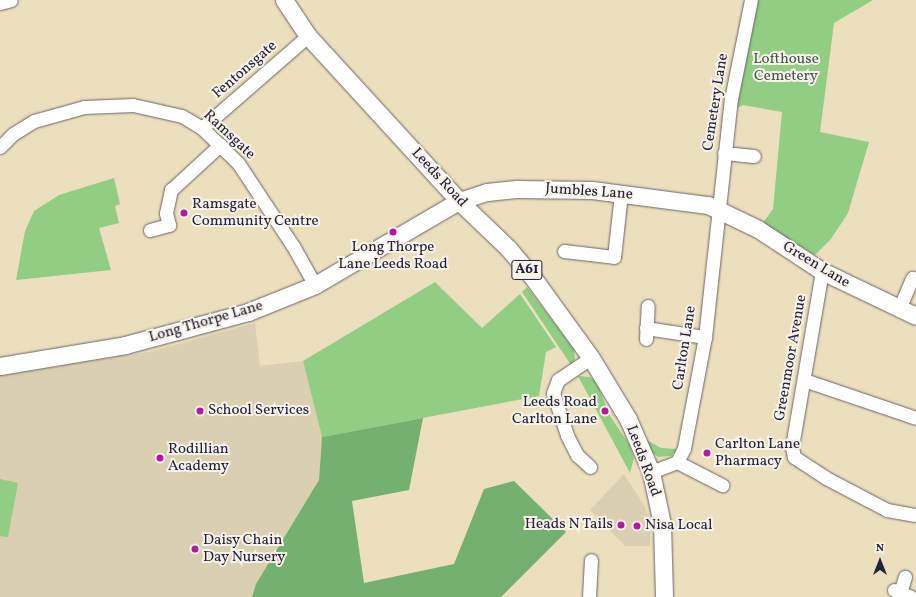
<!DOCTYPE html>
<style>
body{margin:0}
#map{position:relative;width:916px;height:597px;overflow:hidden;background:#ecdfbd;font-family:Vollkorn,serif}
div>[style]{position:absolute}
.built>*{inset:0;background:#dbcfb2}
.green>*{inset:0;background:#91cd82}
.forest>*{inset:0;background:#74b070}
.roads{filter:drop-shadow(0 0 1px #696468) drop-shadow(0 0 1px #696468)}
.minor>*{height:13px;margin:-6.5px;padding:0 6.5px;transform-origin:6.5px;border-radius:6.5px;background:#fff}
.major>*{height:17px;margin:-8.5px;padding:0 8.5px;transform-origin:8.5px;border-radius:8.5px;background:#fff}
.dots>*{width:11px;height:11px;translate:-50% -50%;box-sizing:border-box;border:2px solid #f7f3e8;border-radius:50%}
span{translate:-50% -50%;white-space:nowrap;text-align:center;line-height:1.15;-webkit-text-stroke:4px #f7f3e8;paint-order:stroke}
.shield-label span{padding:1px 3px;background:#f7f3e8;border:1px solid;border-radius:3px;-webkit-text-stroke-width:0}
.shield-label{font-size:14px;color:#22223b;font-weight:700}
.park-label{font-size:15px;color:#435550}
.street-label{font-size:15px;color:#22223b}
.poi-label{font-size:15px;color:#22223b}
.left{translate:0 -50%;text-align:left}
.right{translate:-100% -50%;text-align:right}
.north{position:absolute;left:860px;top:541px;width:40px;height:40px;-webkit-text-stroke:3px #f7f3e8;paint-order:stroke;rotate:0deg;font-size:11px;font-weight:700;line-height:16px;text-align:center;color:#22223b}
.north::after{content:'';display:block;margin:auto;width:14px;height:18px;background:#22223b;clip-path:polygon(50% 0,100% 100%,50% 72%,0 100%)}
</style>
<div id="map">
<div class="built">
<i style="clip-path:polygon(255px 323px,260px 366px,303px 361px,322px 437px,319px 480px,295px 597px,0 597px,0 374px,149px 352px)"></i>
<i style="clip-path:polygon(624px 474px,644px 505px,651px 522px,650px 546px,625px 546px,590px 510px)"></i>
</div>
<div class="green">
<i style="clip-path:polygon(757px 0,873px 0,834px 23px,820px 132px,869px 142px,848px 213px,831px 239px,815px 255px,762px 224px,773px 209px,782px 112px,743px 105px,737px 108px)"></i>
<i style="clip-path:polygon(114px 178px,120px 204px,115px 206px,119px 223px,99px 228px,111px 270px,16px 280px,25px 231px,34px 211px,59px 195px)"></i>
<i style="clip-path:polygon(435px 282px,482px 328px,520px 294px,556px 347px,546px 352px,539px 396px,322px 437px,303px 361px)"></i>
<i style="clip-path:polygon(527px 287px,574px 349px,575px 359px,571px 365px,522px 292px)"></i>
<i style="clip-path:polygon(578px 376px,590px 377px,597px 383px,610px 416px,629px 444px,634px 458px,630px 473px)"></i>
<i style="clip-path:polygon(647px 440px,661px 448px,677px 449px,671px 456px,658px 457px,651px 451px)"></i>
<i style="clip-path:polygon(0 479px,18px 483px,8px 537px,0 536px)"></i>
</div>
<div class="forest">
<i style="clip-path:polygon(423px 418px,409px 490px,352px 501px,364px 583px,454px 564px,484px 489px,514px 481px,566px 532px,501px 597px,252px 597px,256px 584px,319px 480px,322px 437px)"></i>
</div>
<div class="roads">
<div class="minor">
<i style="left:0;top:3px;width:11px;rotate:-15deg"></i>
<i style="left:202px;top:128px;width:140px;rotate:-41deg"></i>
<i style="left:0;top:147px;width:18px;rotate:-45deg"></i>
<i style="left:13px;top:134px;width:25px;rotate:-32deg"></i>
<i style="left:34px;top:121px;width:52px;rotate:-15.6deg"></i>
<i style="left:84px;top:107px;width:49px;rotate:-2.3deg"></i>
<i style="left:133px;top:105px;width:50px;rotate:12.7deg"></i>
<i style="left:182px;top:116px;width:23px;rotate:31deg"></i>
<i style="left:202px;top:128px;width:50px;rotate:44.2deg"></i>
<i style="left:238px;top:163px;width:100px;rotate:56.5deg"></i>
<i style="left:293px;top:246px;width:45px;rotate:60.6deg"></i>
<i style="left:724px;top:153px;width:30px;rotate:6deg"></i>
<i style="left:150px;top:230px;width:20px;rotate:-15deg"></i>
<i style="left:169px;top:225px;width:12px;rotate:-104deg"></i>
<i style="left:166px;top:213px;width:24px;rotate:-78deg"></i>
<i style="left:171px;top:190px;width:67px;rotate:-42.6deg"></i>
<i style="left:564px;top:251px;width:50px;rotate:6.8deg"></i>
<i style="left:614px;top:257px;width:63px;rotate:-83.7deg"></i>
<i style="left:822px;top:271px;width:179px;rotate:99.7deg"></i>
<i style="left:792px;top:447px;width:10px;rotate:79deg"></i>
<i style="left:794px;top:457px;width:38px;rotate:33deg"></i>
<i style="left:826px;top:478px;width:69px;rotate:27.7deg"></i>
<i style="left:887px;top:510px;width:29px;rotate:10deg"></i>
<i style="left:899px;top:309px;width:34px;rotate:-67deg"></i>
<i style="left:646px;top:328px;width:60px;rotate:8.7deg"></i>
<i style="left:646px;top:339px;width:33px;rotate:-87deg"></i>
<i style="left:804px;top:380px;width:118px;rotate:18.7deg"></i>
<i style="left:677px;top:462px;width:51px;rotate:27.1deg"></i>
<i style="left:590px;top:467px;width:18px;rotate:-137deg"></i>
<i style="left:577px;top:455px;width:22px;rotate:-117deg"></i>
<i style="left:567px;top:435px;width:44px;rotate:-108.4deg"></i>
<i style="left:553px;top:393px;width:14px;rotate:-69deg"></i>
<i style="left:558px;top:380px;width:40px;rotate:-34deg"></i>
<i style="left:651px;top:472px;width:28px;rotate:-21deg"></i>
<i style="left:677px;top:462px;width:16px;rotate:-63deg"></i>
<i style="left:684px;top:448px;width:113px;rotate:-79.3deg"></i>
<i style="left:705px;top:337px;width:239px;rotate:-83.8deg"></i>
<i style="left:731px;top:99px;width:101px;rotate:-78.6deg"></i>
<i style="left:894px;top:590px;width:18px;rotate:22deg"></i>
<i style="left:900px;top:593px;width:17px;rotate:-73deg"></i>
<i style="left:589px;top:597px;width:37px;rotate:-87deg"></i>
</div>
<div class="major">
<i style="left:284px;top:0;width:43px;rotate:56.3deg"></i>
<i style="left:308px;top:36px;width:224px;rotate:47.5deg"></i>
<i style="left:459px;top:201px;width:68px;rotate:43.8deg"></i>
<i style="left:508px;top:248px;width:35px;rotate:50deg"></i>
<i style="left:531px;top:275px;width:102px;rotate:54.1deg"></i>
<i style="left:591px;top:358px;width:71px;rotate:58.8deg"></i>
<i style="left:628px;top:419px;width:58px;rotate:66.5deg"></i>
<i style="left:651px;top:472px;width:53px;rotate:78.1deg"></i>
<i style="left:662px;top:524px;width:73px;rotate:88.4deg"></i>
<i style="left:0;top:366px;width:127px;rotate:-9.5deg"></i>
<i style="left:125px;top:345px;width:127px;rotate:-15deg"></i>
<i style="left:248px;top:312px;width:72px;rotate:-21.9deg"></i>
<i style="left:315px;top:285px;width:167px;rotate:-30.3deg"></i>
<i style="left:459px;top:201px;width:29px;rotate:-18deg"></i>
<i style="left:487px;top:192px;width:31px;rotate:-6deg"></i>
<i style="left:518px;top:189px;width:74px;rotate:0.8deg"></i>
<i style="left:592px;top:190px;width:117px;rotate:7.4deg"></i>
<i style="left:708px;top:205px;width:55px;rotate:25.6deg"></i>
<i style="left:758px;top:229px;width:77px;rotate:33.3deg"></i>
<i style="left:822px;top:271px;width:104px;rotate:25.6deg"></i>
</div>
</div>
<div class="dots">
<i style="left:184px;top:213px;background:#b5179e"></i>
<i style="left:393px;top:232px;background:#b5179e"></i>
<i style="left:200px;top:411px;background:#b5179e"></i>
<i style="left:605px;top:411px;background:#b5179e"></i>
<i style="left:707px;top:453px;background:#b5179e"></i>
<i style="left:160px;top:458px;background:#b5179e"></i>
<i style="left:621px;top:525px;background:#b5179e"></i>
<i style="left:637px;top:526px;background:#b5179e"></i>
<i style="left:195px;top:549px;background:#b5179e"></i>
</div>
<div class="shield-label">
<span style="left:527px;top:270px">A61</span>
</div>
<div class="park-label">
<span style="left:786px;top:68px">Lofthouse<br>Cemetery</span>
</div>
<div class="street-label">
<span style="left:245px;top:70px;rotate:-41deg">Fentonsgate</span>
<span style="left:716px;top:102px;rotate:-81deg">Cemetery Lane</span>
<span style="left:229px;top:135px;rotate:43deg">Ramsgate</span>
<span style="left:439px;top:178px;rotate:47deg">Leeds Road</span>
<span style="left:589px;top:192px;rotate:4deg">Jumbles Lane</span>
<span style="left:816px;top:265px;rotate:31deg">Green Lane</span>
<span style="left:206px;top:322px;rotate:-16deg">Long Thorpe Lane</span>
<span style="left:685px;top:348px;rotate:-81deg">Carlton Lane</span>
<span style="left:791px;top:358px;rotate:-80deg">Greenmoor Avenue</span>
<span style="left:643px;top:461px;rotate:70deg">Leeds Road</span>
</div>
<div class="poi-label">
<span class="left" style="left:192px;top:213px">Ramsgate<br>Community Centre</span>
<span style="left:393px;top:256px">Long Thorpe<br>Lane Leeds Road</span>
<span class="right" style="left:597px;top:411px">Leeds Road<br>Carlton Lane</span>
<span class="left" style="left:208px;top:411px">School Services</span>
<span class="left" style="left:715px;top:453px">Carlton Lane<br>Pharmacy</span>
<span class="left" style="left:168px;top:458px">Rodillian<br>Academy</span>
<span class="right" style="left:613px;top:525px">Heads N Tails</span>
<span class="left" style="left:645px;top:526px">Nisa Local</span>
<span class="left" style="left:203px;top:549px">Daisy Chain<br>Day Nursery</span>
</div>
<div class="north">N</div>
</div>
